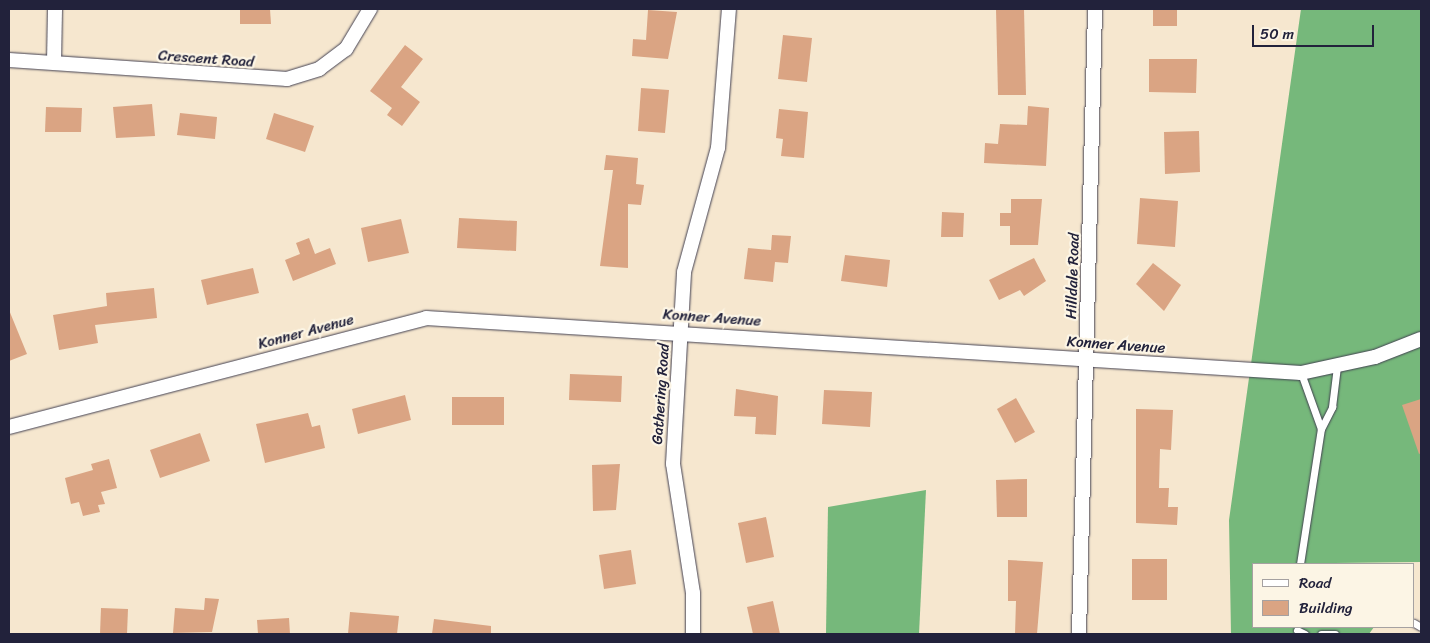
<!DOCTYPE html>
<style>
body{margin:0}
#map{position:relative;width:1430px;height:643px;overflow:hidden;background:#f6e7cf;font-family:Sriracha,sans-serif}
div>[style]{position:absolute}
.forest>*{inset:0;background:#76b87b}
.building>*{inset:0;background:#daa483}
.roads{filter:drop-shadow(0 0 1px #424051) drop-shadow(0 0 1px #424051)}
.service>*{height:7px;margin:-3.5px;padding:0 3.5px;transform-origin:3.5px;border-radius:3.5px;background:#fff}
.minor>*{height:14px;margin:-7px;padding:0 7px;transform-origin:7px;border-radius:7px;background:#fff}
span{translate:-50% -50%;white-space:nowrap;text-align:center;line-height:1.15;-webkit-text-stroke:4.5px #fcf5e5;paint-order:stroke}
.street-label{font-size:15px;color:#22223b}
.frame{position:absolute;inset:0;border:10px solid #22223b;pointer-events:none}
.legend{position:absolute;left:1252px;top:563px;width:162px;height:65px;box-sizing:border-box;background:#fcf5e5;border:1px solid #a5a1a1;margin:0;padding:6px 9px;list-style:none;font-size:15px;color:#22223b}
.legend li{display:flex;align-items:center;gap:10px;height:25px}
.legend b{width:25px;border:1px solid #a5a1a1}
.scale{position:absolute;left:1252px;top:25px;width:122px;height:22px;box-sizing:border-box;border:2px solid #22223b;border-top:0;padding-left:6px;font-size:15px;line-height:18px;white-space:nowrap;color:#22223b;-webkit-text-stroke:4px #fcf5e5;paint-order:stroke}
</style>
<div id="map">
<div class="forest">
<i style="clip-path:polygon(1301px 9px,1421px 9px,1421px 562px,1254px 564px,1254px 627px,1374px 627px,1369px 634px,1231px 634px,1229px 520px)"></i>
<i style="clip-path:polygon(926px 490px,919px 634px,826px 634px,828px 507px)"></i>
</div>
<div class="building">
<i style="clip-path:polygon(240px 9px,270px 9px,271px 24px,240px 24px)"></i>
<i style="clip-path:polygon(996px 9px,1024px 9px,1026px 95px,998px 95px)"></i>
<i style="clip-path:polygon(1153px 9px,1177px 9px,1177px 26px,1153px 26px)"></i>
<i style="clip-path:polygon(648px 10px,677px 12px,668px 59px,632px 56px,633px 39px,646px 40px)"></i>
<i style="clip-path:polygon(783px 35px,812px 38px,807px 82px,778px 79px)"></i>
<i style="clip-path:polygon(405px 45px,423px 59px,401px 87px,420px 102px,402px 126px,387px 115px,392px 108px,370px 91px)"></i>
<i style="clip-path:polygon(1149px 59px,1197px 59px,1196px 93px,1149px 92px)"></i>
<i style="clip-path:polygon(641px 88px,669px 90px,665px 133px,638px 131px)"></i>
<i style="clip-path:polygon(152px 104px,155px 136px,116px 138px,113px 107px)"></i>
<i style="clip-path:polygon(1028px 106px,1049px 108px,1046px 166px,984px 163px,985px 143px,998px 144px,1000px 124px,1027px 125px)"></i>
<i style="clip-path:polygon(46px 107px,82px 108px,81px 132px,45px 132px)"></i>
<i style="clip-path:polygon(779px 109px,808px 112px,804px 158px,781px 156px,783px 139px,776px 138px)"></i>
<i style="clip-path:polygon(180px 113px,217px 117px,215px 139px,177px 135px)"></i>
<i style="clip-path:polygon(274px 113px,314px 126px,305px 152px,266px 139px)"></i>
<i style="clip-path:polygon(1199px 131px,1200px 172px,1165px 174px,1164px 132px)"></i>
<i style="clip-path:polygon(606px 155px,638px 158px,636px 184px,644px 185px,641px 205px,628px 204px,628px 268px,600px 266px,613px 170px,604px 170px)"></i>
<i style="clip-path:polygon(1140px 198px,1178px 201px,1175px 247px,1137px 244px)"></i>
<i style="clip-path:polygon(1011px 199px,1042px 199px,1038px 245px,1010px 245px,1010px 226px,1000px 226px,1000px 213px,1011px 213px)"></i>
<i style="clip-path:polygon(942px 212px,964px 213px,963px 237px,941px 237px)"></i>
<i style="clip-path:polygon(459px 218px,517px 221px,516px 251px,457px 248px)"></i>
<i style="clip-path:polygon(401px 219px,409px 253px,368px 262px,361px 228px)"></i>
<i style="clip-path:polygon(772px 235px,791px 236px,788px 263px,775px 262px,773px 282px,744px 279px,748px 248px,771px 250px)"></i>
<i style="clip-path:polygon(309px 238px,315px 254px,330px 248px,336px 264px,293px 281px,285px 260px,300px 254px,296px 243px)"></i>
<i style="clip-path:polygon(845px 255px,890px 260px,887px 287px,841px 281px)"></i>
<i style="clip-path:polygon(1034px 258px,1046px 281px,1024px 296px,1020px 290px,999px 300px,989px 280px)"></i>
<i style="clip-path:polygon(1153px 263px,1181px 285px,1164px 311px,1136px 284px)"></i>
<i style="clip-path:polygon(253px 268px,259px 293px,207px 305px,201px 280px)"></i>
<i style="clip-path:polygon(154px 288px,157px 318px,95px 325px,98px 343px,59px 350px,53px 315px,107px 306px,106px 293px)"></i>
<i style="clip-path:polygon(9px 310px,27px 354px,9px 361px)"></i>
<i style="clip-path:polygon(570px 374px,622px 376px,621px 402px,569px 400px)"></i>
<i style="clip-path:polygon(736px 389px,778px 396px,776px 435px,755px 434px,756px 417px,734px 416px)"></i>
<i style="clip-path:polygon(824px 390px,872px 392px,870px 427px,822px 424px)"></i>
<i style="clip-path:polygon(405px 395px,411px 420px,358px 434px,352px 409px)"></i>
<i style="clip-path:polygon(452px 397px,504px 397px,504px 425px,452px 425px)"></i>
<i style="clip-path:polygon(1016px 398px,1035px 432px,1015px 443px,997px 409px)"></i>
<i style="clip-path:polygon(1421px 399px,1421px 453px,1419px 454px,1402px 405px)"></i>
<i style="clip-path:polygon(1136px 409px,1173px 410px,1171px 450px,1160px 449px,1159px 488px,1169px 488px,1168px 507px,1178px 507px,1177px 525px,1136px 523px)"></i>
<i style="clip-path:polygon(308px 413px,312px 427px,320px 425px,325px 448px,265px 463px,256px 424px)"></i>
<i style="clip-path:polygon(200px 433px,210px 461px,160px 478px,150px 450px)"></i>
<i style="clip-path:polygon(109px 459px,117px 488px,101px 492px,105px 504px,98px 505px,100px 512px,83px 516px,79px 502px,71px 504px,65px 478px,93px 470px,91px 464px)"></i>
<i style="clip-path:polygon(620px 464px,616px 510px,593px 511px,592px 465px)"></i>
<i style="clip-path:polygon(1027px 479px,1027px 517px,997px 517px,996px 480px)"></i>
<i style="clip-path:polygon(766px 517px,774px 557px,746px 563px,738px 523px)"></i>
<i style="clip-path:polygon(631px 550px,636px 584px,604px 589px,599px 555px)"></i>
<i style="clip-path:polygon(1132px 559px,1167px 559px,1167px 600px,1132px 600px)"></i>
<i style="clip-path:polygon(1008px 560px,1043px 562px,1037px 634px,1015px 634px,1016px 601px,1008px 601px)"></i>
<i style="clip-path:polygon(205px 598px,219px 599px,212px 632px,173px 633px,175px 608px,204px 610px)"></i>
<i style="clip-path:polygon(773px 601px,780px 634px,753px 634px,747px 607px)"></i>
<i style="clip-path:polygon(101px 608px,128px 609px,127px 634px,100px 634px)"></i>
<i style="clip-path:polygon(350px 612px,399px 616px,397px 634px,348px 634px)"></i>
<i style="clip-path:polygon(289px 618px,290px 634px,258px 634px,257px 620px)"></i>
<i style="clip-path:polygon(434px 619px,491px 626px,491px 634px,432px 634px)"></i>
</div>
<div class="roads">
<div class="service">
<i style="left:1301px;top:373px;width:59px;rotate:70.3deg"></i>
<i style="left:1300px;top:564px;width:137px;rotate:-81.2deg"></i>
<i style="left:1321px;top:429px;width:25px;rotate:-63deg"></i>
<i style="left:1332px;top:407px;width:39px;rotate:-83deg"></i>
<i style="left:1414px;top:623px;width:8px;rotate:30deg"></i>
<i style="left:1297px;top:630px;width:9px;rotate:27deg"></i>
<i style="left:1321px;top:634px;width:14px"></i>
</div>
<div class="minor">
<i style="left:9px;top:60px;width:279px;rotate:3.9deg"></i>
<i style="left:287px;top:79px;width:34px;rotate:-17deg"></i>
<i style="left:319px;top:69px;width:34px;rotate:-37deg"></i>
<i style="left:346px;top:49px;width:47px;rotate:-59deg"></i>
<i style="left:54px;top:62px;width:53px;rotate:-88.9deg"></i>
<i style="left:9px;top:427px;width:431px;rotate:-14.6deg"></i>
<i style="left:426px;top:318px;width:877px;rotate:3.6deg"></i>
<i style="left:1301px;top:373px;width:76px;rotate:-12.2deg"></i>
<i style="left:1375px;top:357px;width:49px;rotate:-21.4deg"></i>
<i style="left:693px;top:634px;width:41px;rotate:-90deg"></i>
<i style="left:693px;top:593px;width:131px;rotate:-98.8deg"></i>
<i style="left:673px;top:464px;width:192px;rotate:-86.7deg"></i>
<i style="left:684px;top:272px;width:129px;rotate:-74.7deg"></i>
<i style="left:718px;top:148px;width:139px;rotate:-85.5deg"></i>
<i style="left:1079px;top:634px;width:625px;rotate:-88.53deg"></i>
</div>
</div>
<div class="street-label">
<span style="left:206px;top:59px;rotate:4deg">Crescent Road</span>
<span style="left:1073px;top:276px;rotate:-88deg">Hilldale Road</span>
<span style="left:712px;top:318px;rotate:4deg">Konner Avenue</span>
<span style="left:306px;top:332px;rotate:-15deg">Konner Avenue</span>
<span style="left:1116px;top:345px;rotate:4deg">Konner Avenue</span>
<span style="left:661px;top:394px;rotate:-86deg">Gathering Road</span>
</div>
<div class="frame"></div>
<ul class="legend">
<li><b style="height:6px;background:#fff"></b>Road</li>
<li><b style="height:14px;background:#daa483"></b>Building</li>
</ul>
<div class="scale">50 m</div>
</div>
